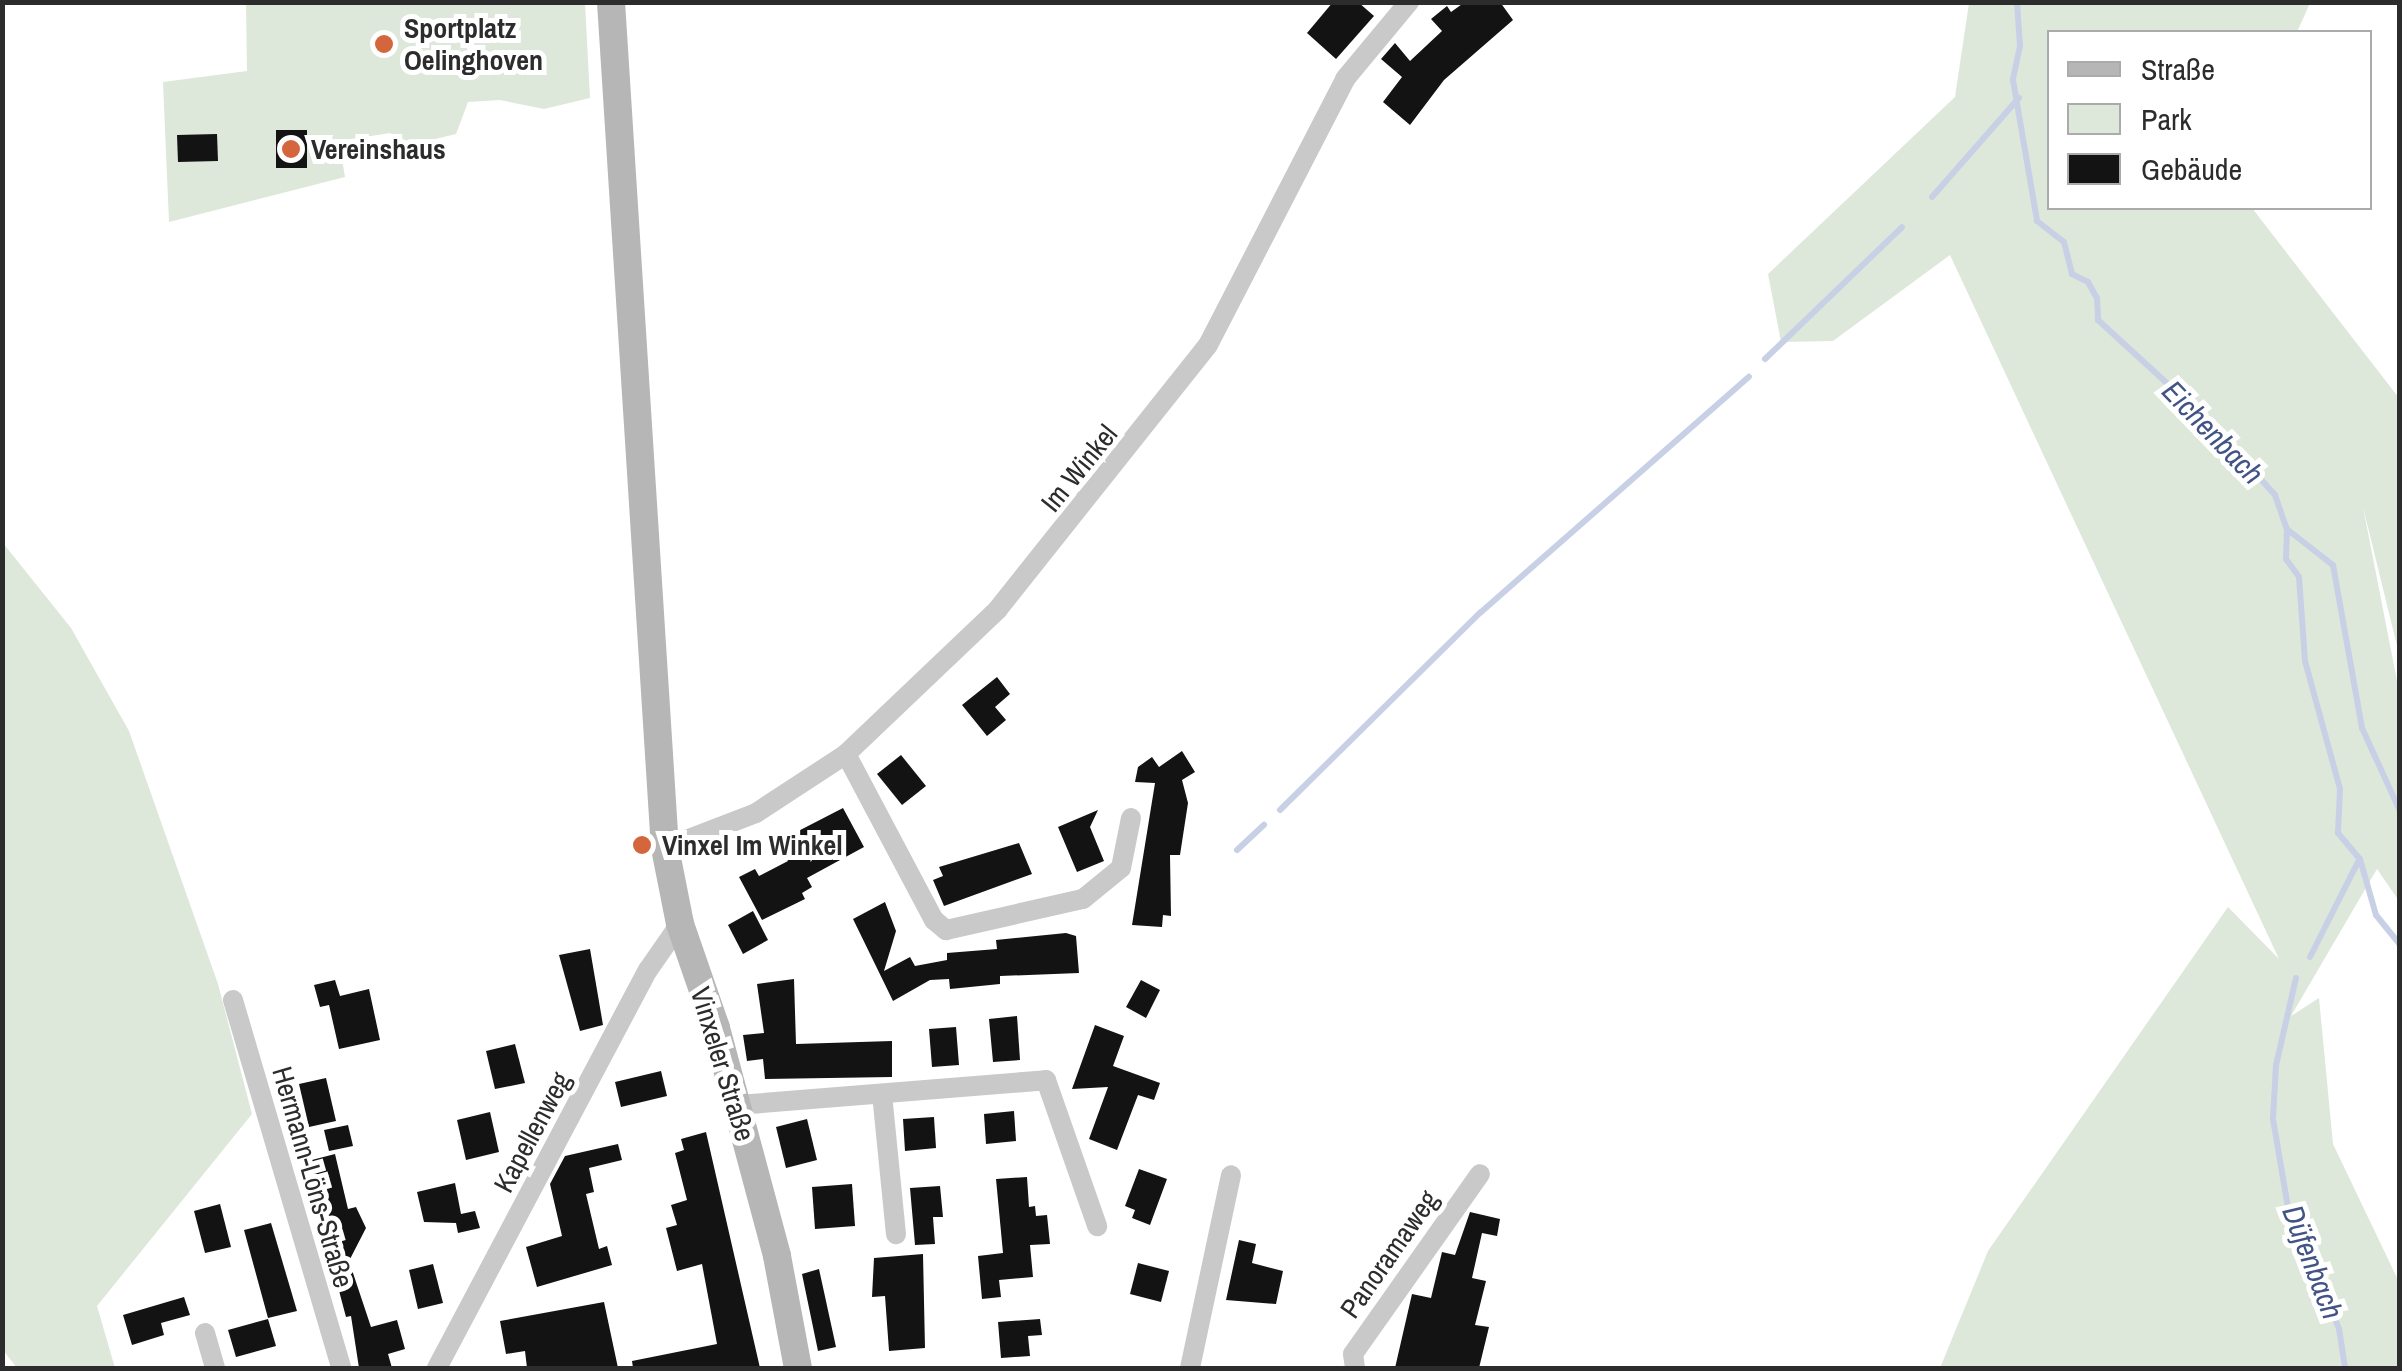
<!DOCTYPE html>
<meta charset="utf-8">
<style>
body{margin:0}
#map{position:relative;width:2402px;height:1371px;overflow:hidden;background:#fff;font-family:"Archivo Narrow",sans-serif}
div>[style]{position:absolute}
.green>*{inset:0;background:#dde8da}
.stream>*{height:6px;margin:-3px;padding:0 3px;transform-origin:3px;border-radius:3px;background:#c8d0e6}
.building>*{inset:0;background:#131313}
.street>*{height:20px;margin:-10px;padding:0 10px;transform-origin:10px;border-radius:10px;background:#c9c9c9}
.secondary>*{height:28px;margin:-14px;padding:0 14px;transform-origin:14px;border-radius:14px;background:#b6b6b6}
.dots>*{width:28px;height:28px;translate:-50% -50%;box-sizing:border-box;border:5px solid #fff;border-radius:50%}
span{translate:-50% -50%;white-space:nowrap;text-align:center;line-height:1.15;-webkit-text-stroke:10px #fff;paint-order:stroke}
.poi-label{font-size:28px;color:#2c2c2c;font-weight:700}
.left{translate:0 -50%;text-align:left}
.street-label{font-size:28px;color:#2c2c2c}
.water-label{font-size:30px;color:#425485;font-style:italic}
.frame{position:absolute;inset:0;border:5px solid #2c2c2c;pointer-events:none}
.legend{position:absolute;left:2047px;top:30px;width:325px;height:180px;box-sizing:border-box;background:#fff;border:2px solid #ababab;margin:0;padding:12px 18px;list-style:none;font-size:30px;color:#2c2c2c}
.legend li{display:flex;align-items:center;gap:20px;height:50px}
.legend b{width:50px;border:2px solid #ababab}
</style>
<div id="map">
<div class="green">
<i style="clip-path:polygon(246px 3px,585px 3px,590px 98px,544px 109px,500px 100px,468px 102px,456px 134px,410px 145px,390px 133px,339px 141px,345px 177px,169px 222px,163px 82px,247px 71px)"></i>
<i style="clip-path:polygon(1969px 3px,2310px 3px,2297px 32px,2050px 32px,2050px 208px,2252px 208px,2399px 398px,2399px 654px,2363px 507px,2399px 691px,2399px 901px,2377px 869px,2291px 1016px,2319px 998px,2333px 1144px,2399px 1282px,2399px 1368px,1940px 1368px,1988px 1251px,2228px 907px,2279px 959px,1950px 255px,1833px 341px,1781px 342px,1768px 274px,1955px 97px)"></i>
<i style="clip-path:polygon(3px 543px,71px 628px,129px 731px,218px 984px,252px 1114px,97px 1306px,115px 1368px,17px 1368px,3px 1350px)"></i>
</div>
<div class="stream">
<i style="left:2017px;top:2px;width:44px;rotate:86.1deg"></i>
<i style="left:2020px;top:46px;width:35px;rotate:102deg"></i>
<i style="left:2013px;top:80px;width:143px;rotate:80.3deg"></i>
<i style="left:2037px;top:221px;width:34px;rotate:38deg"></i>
<i style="left:2064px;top:242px;width:33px;rotate:76deg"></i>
<i style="left:2072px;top:274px;width:18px;rotate:27deg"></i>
<i style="left:2088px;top:282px;width:18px;rotate:61deg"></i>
<i style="left:2097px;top:298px;width:22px;rotate:87deg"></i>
<i style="left:2098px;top:320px;width:148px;rotate:42.5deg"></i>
<i style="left:2207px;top:420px;width:101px;rotate:47.8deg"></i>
<i style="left:2275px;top:495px;width:36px;rotate:71deg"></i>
<i style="left:2287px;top:529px;width:30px;rotate:92deg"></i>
<i style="left:2286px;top:559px;width:22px;rotate:54deg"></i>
<i style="left:2299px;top:577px;width:84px;rotate:85.9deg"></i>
<i style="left:2305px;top:661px;width:133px;rotate:74.7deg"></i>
<i style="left:2340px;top:789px;width:44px;rotate:92.6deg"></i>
<i style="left:2338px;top:833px;width:34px;rotate:50deg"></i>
<i style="left:2360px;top:859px;width:58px;rotate:74.1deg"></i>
<i style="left:2376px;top:915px;width:38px;rotate:51deg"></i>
<i style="left:1932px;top:197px;width:132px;rotate:-48.7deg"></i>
<i style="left:1765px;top:359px;width:190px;rotate:-43.9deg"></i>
<i style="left:2288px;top:530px;width:57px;rotate:37.9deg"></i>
<i style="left:2333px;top:565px;width:166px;rotate:79.9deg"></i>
<i style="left:2362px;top:728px;width:91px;rotate:65.4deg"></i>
<i style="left:1280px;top:810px;width:281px;rotate:-44.6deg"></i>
<i style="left:1480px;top:613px;width:358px;rotate:-41.3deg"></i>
<i style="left:1237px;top:850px;width:37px;rotate:-43deg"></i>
<i style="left:2310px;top:957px;width:109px;rotate:-63.2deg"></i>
<i style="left:2296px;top:978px;width:89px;rotate:102.9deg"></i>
<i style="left:2276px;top:1065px;width:54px;rotate:93.2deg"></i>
<i style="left:2273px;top:1119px;width:90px;rotate:80.4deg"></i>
<i style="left:2288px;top:1208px;width:131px;rotate:67.1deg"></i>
<i style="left:2339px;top:1329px;width:39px;rotate:81deg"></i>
</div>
<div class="building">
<i style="clip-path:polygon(1333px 2px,1358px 2px,1374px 16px,1336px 59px,1307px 33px)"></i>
<i style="clip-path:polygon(1465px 2px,1500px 2px,1513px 20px,1444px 80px,1410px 125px,1383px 102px,1402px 77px,1381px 59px,1395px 43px,1410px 61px,1442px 31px,1431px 19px,1447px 6px,1451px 12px)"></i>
<i style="clip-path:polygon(276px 130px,307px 130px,307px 168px,276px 168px)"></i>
<i style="clip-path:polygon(217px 134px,218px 161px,178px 162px,177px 135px)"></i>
<i style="clip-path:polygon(997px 677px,1010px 694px,995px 707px,1006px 720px,987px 736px,962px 705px)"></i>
<i style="clip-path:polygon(1182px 751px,1195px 772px,1182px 780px,1188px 803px,1180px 855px,1170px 855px,1171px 916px,1163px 915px,1162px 927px,1132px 925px,1155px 783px,1135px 782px,1138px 767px,1152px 757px,1159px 767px)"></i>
<i style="clip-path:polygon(901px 755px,926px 786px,902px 805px,877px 774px)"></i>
<i style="clip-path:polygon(843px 808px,864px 847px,807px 878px,812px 887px,802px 893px,805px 899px,762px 920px,739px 877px,755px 869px,759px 876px,788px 861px,777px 842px)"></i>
<i style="clip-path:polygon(1098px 810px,1090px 827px,1104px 861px,1077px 872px,1058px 827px)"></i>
<i style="clip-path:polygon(1019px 843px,1032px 874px,944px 906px,933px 880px,943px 876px,939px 867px)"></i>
<i style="clip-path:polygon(885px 902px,896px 931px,884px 971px,910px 957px,915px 966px,947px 960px,947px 953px,997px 949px,996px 940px,1066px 933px,1076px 936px,1079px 973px,1000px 976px,1000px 984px,950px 989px,949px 979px,930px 980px,893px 1001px,853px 919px)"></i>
<i style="clip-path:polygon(753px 911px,768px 940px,743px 954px,728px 925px)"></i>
<i style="clip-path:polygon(590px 949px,603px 1025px,580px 1031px,559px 955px)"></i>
<i style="clip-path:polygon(794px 979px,796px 1044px,892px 1041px,892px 1077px,765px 1079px,763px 1059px,747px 1061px,743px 1035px,764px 1033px,757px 984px)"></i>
<i style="clip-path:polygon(335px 980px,340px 996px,369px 989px,380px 1040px,339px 1049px,329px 1005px,320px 1007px,314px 985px)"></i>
<i style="clip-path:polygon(1141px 980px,1160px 990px,1146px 1018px,1126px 1007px)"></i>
<i style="clip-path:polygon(1017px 1016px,1020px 1060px,993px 1062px,989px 1019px)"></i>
<i style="clip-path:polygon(1095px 1025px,1124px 1036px,1113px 1066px,1160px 1083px,1154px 1100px,1138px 1095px,1117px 1150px,1089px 1139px,1108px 1087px,1072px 1089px)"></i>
<i style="clip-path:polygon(956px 1027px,959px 1065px,932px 1067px,929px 1029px)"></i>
<i style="clip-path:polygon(515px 1044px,525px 1083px,495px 1089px,486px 1051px)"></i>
<i style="clip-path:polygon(661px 1071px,667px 1096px,621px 1107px,615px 1082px)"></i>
<i style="clip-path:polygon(326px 1078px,336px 1121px,309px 1127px,299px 1084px)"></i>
<i style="clip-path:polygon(1014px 1111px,1016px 1141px,986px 1144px,984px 1114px)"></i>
<i style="clip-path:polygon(490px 1112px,499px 1152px,466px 1160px,457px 1120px)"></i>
<i style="clip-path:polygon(934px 1117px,936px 1148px,905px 1151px,903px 1119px)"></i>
<i style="clip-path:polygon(807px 1119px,817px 1160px,786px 1168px,776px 1127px)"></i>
<i style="clip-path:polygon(348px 1125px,353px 1146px,329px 1151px,324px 1130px)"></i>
<i style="clip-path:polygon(706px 1132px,760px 1368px,633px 1368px,632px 1361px,717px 1344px,702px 1264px,677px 1271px,666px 1228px,677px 1225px,671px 1205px,687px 1200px,675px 1153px,684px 1150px,681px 1139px)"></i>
<i style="clip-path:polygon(618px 1144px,622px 1160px,589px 1168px,594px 1192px,586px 1194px,599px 1249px,607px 1246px,612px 1265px,537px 1287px,526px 1247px,562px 1236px,550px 1184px,565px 1156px)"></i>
<i style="clip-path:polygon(335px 1154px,348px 1209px,356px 1207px,366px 1228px,349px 1261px,371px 1327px,397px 1320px,405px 1349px,388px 1354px,392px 1368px,359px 1368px,351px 1316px,346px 1317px,338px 1287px,333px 1288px,318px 1233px,334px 1229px,308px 1161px)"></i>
<i style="clip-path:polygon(1139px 1169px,1167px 1179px,1150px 1225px,1132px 1218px,1135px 1210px,1125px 1206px)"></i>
<i style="clip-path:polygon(1027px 1177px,1029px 1207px,1035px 1206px,1036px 1216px,1047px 1215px,1050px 1244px,1030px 1245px,1033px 1277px,999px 1280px,1001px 1297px,982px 1299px,978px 1256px,1003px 1253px,996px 1179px)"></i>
<i style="clip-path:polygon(455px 1183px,461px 1214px,475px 1211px,480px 1228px,458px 1233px,456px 1223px,424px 1222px,417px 1192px)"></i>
<i style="clip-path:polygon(852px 1184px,855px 1226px,815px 1229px,812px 1187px)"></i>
<i style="clip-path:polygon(940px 1186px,943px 1217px,933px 1217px,935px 1244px,915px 1245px,910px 1188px)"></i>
<i style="clip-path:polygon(220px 1204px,231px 1247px,205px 1253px,194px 1211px)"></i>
<i style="clip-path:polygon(1470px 1212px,1500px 1219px,1497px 1236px,1482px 1233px,1472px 1278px,1486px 1281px,1475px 1325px,1489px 1327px,1479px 1368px,1395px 1368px,1412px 1294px,1431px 1298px,1442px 1252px,1455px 1255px)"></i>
<i style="clip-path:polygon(271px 1223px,297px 1311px,268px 1318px,244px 1230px)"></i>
<i style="clip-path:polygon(1239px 1240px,1256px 1244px,1252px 1263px,1283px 1271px,1276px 1304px,1226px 1300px)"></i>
<i style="clip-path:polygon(923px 1254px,925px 1348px,889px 1351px,885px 1296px,872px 1297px,874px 1258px)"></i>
<i style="clip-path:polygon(1138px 1263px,1169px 1271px,1161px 1302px,1130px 1294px)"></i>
<i style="clip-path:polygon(433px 1264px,443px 1303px,418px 1309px,409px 1270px)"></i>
<i style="clip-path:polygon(819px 1269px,836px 1347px,818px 1351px,802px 1274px)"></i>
<i style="clip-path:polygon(184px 1297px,190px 1315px,161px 1323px,164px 1335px,132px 1345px,123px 1315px)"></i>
<i style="clip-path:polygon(604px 1302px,618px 1368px,527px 1368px,525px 1351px,506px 1354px,500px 1321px)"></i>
<i style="clip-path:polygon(268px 1319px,276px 1346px,236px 1357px,228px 1330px)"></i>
<i style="clip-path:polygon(1040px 1319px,1042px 1335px,1028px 1336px,1030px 1356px,1001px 1358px,998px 1322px)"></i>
</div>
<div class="street">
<i style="left:846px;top:754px;width:188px;rotate:62.1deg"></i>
<i style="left:934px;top:920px;width:16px;rotate:40deg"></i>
<i style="left:946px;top:930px;width:140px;rotate:-12.8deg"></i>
<i style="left:1083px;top:899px;width:49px;rotate:-39.2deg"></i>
<i style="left:1121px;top:868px;width:51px;rotate:-78.7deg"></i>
<i style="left:665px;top:848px;width:97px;rotate:-21deg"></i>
<i style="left:756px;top:813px;width:108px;rotate:-33.2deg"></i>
<i style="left:846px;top:754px;width:210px;rotate:-43.6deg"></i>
<i style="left:998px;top:609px;width:337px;rotate:-51.5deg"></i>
<i style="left:1208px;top:345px;width:299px;rotate:-62.7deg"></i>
<i style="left:1345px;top:79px;width:100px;rotate:-50.3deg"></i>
<i style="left:233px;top:1000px;width:384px;rotate:73.6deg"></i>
<i style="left:882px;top:1094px;width:141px;rotate:84.3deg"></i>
<i style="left:738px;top:1105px;width:309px;rotate:-4.6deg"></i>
<i style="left:1046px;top:1080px;width:155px;rotate:70.7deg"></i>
<i style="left:205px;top:1333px;width:36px;rotate:74deg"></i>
<i style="left:437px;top:1368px;width:450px;rotate:-62.1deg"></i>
<i style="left:648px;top:970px;width:56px;rotate:-55.2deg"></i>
<i style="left:1190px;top:1368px;width:197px;rotate:-78deg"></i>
<i style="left:1355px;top:1368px;width:14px;rotate:-98deg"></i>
<i style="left:1353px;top:1354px;width:220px;rotate:-54.8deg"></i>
</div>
<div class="secondary">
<i style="left:611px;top:2px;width:848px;rotate:86.35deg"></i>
<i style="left:665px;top:848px;width:77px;rotate:78.8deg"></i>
<i style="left:680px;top:924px;width:110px;rotate:70.9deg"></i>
<i style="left:716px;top:1028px;width:236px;rotate:75deg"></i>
<i style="left:777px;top:1256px;width:114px;rotate:79.4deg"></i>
</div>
<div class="dots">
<i style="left:384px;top:44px;background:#d3663d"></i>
<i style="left:291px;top:149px;background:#d3663d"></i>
<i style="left:642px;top:845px;background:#d3663d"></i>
</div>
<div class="poi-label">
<span class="left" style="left:404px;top:44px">Sportplatz<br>Oelinghoven</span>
<span class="left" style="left:311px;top:149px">Vereinshaus</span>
<span class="left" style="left:662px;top:845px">Vinxel Im Winkel</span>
</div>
<div class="street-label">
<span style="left:1079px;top:468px;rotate:-51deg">Im Winkel</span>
<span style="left:723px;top:1064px;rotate:73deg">Vinxeler Straße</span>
<span style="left:532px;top:1132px;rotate:-62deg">Kapellenweg</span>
<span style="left:313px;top:1177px;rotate:74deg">Hermann-Löns-Straße</span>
<span style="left:1389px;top:1254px;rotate:-55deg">Panoramaweg</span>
</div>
<div class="water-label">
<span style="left:2213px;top:432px;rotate:46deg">Eichenbach</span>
<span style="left:2313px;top:1262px;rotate:69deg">Düfenbach</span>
</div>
<div class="frame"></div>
<ul class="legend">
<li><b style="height:12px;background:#b6b6b6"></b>Straße</li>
<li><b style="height:28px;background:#dde8da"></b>Park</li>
<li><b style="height:28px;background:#131313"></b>Gebäude</li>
</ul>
</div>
